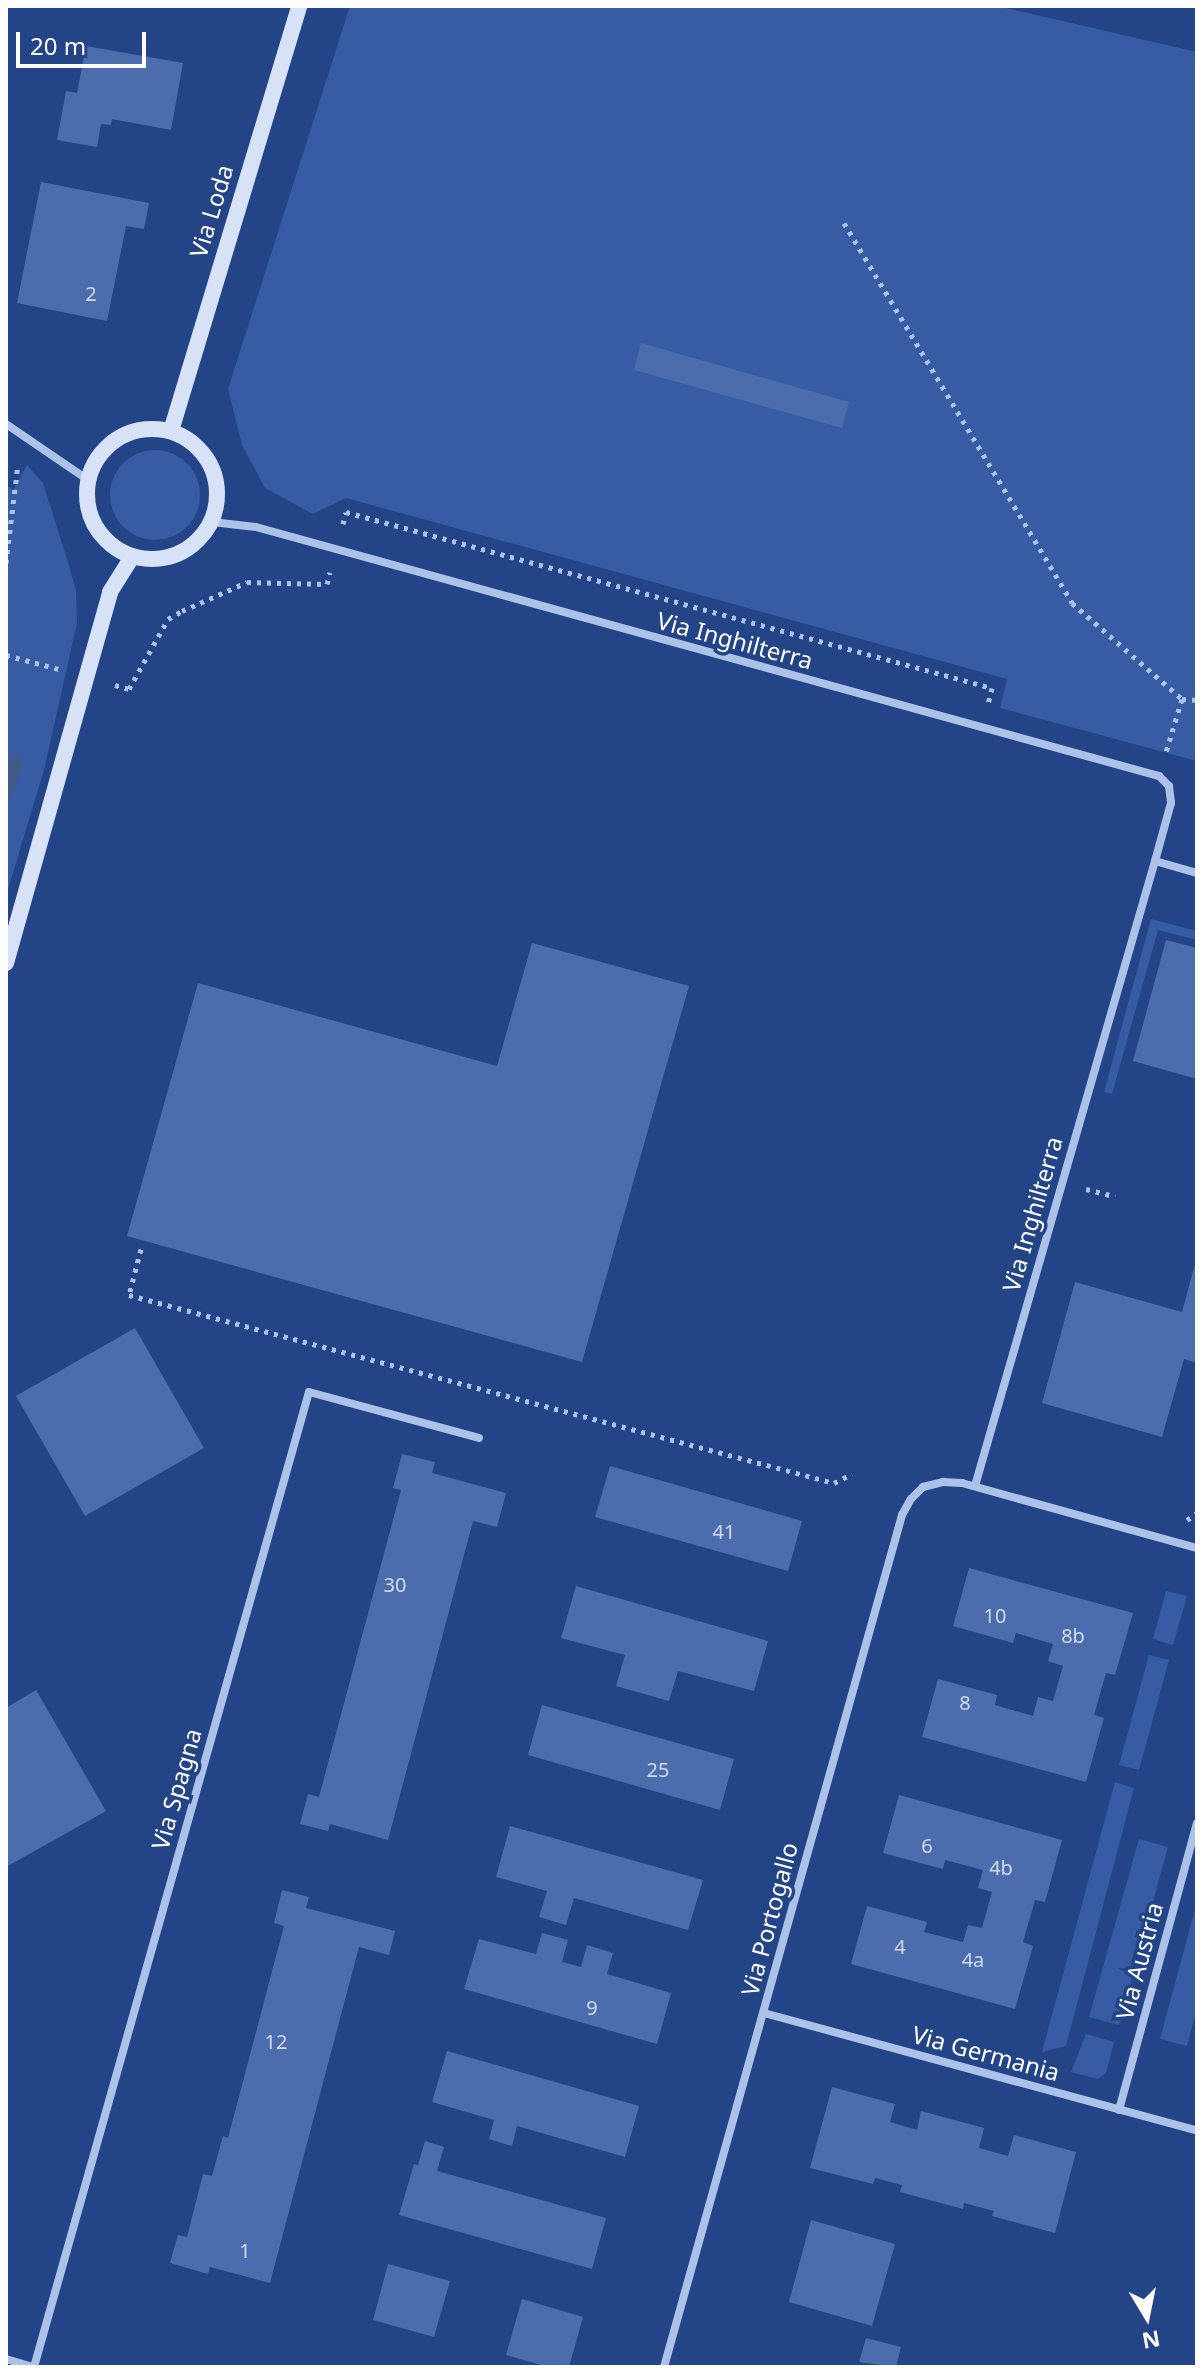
<!DOCTYPE html>
<style>
body{margin:0}
#map{position:relative;width:1203px;height:2373px;overflow:hidden;background:#234486;font-family:"Noto Sans",sans-serif}
div>[style]{position:absolute}
.green>*{inset:0;background:#375ca3}
.round{border-radius:50%}
.stream>*{height:14px;margin:-7px;padding:0 7px;transform-origin:7px;border-radius:7px;background:#42598a}
.building>*{inset:0;background:#4b6dae}
.path>*{height:5px;margin-top:-2.5px;transform-origin:0;background:repeating-linear-gradient(90deg,#adc2e9 0 4px,transparent 0 10px)}
.street>*{height:8px;margin:-4px;padding:0 4px;transform-origin:4px;border-radius:4px;background:#adc2e9}
.secondary>*{height:16px;margin:-8px;padding:0 8px;transform-origin:8px;border-radius:8px;background:#d8e2f7}
.secondary>.ring{margin:-8px;padding:0;box-sizing:content-box;background:none;border:16px solid #d8e2f7;border-radius:50%}
span{translate:-50% -50%;white-space:nowrap;text-align:center;line-height:1.15;-webkit-text-stroke:7px #234486;paint-order:stroke}
.number-label{font-size:20px;color:#d2daeb}
.number-label span{-webkit-text-stroke-width:0}
.street-label{font-size:24px;color:#fff}
.frame{position:absolute;inset:0;border:8px solid #fff;pointer-events:none}
.north{position:absolute;left:1107px;top:2277px;width:80px;height:80px;-webkit-text-stroke:6px #234486;paint-order:stroke;rotate:170deg;font-size:22px;font-weight:700;line-height:32px;text-align:center;color:#fff}
.north::after{content:'';display:block;margin:auto;width:28px;height:36px;background:#fff;clip-path:polygon(50% 0,100% 100%,50% 72%,0 100%)}
.scale{position:absolute;left:16px;top:32px;width:130px;height:36px;box-sizing:border-box;border:4px solid #fff;border-top:0;padding-left:10px;font-size:24px;line-height:28px;white-space:nowrap;color:#fff;-webkit-text-stroke:6px #234486;paint-order:stroke}
</style>
<div id="map">
<div class="green">
<i style="clip-path:polygon(350px 6px,997px 6px,1197px 52px,1197px 761px,1000px 708px,1007px 679px,346px 498px,313px 514px,265px 488px,242px 445px,228px 389px)"></i>
<i class="round" style="left:110px;top:450px;width:90px;height:90px"></i>
<i style="clip-path:polygon(27px 465px,43px 483px,66px 556px,76px 590px,77px 623px,44px 770px,6px 896px,6px 485px,13px 490px)"></i>
<i style="clip-path:polygon(1151px 919px,1197px 931px,1197px 940px,1158px 930px,1112px 1094px,1104px 1092px)"></i>
<i style="clip-path:polygon(1166px 1591px,1187px 1596px,1173px 1645px,1153px 1639px)"></i>
<i style="clip-path:polygon(1149px 1655px,1169px 1660px,1139px 1770px,1119px 1765px)"></i>
<i style="clip-path:polygon(1115px 1782px,1134px 1788px,1066px 2046px,1042px 2052px)"></i>
<i style="clip-path:polygon(1139px 1839px,1168px 1847px,1119px 2025px,1089px 2017px)"></i>
<i style="clip-path:polygon(1197px 1902px,1197px 2008px,1187px 2046px,1160px 2039px)"></i>
<i style="clip-path:polygon(1086px 2034px,1114px 2042px,1106px 2073px,1098px 2079px,1071px 2072px)"></i>
</div>
<div class="stream">
<i style="left:6px;top:793px;width:33px;rotate:-74deg"></i>
</div>
<div class="building">
<i style="clip-path:polygon(86px 46px,183px 63px,171px 130px,112px 119px,111px 125px,101px 124px,97px 147px,57px 140px,66px 91px,77px 93px)"></i>
<i style="clip-path:polygon(41px 182px,149px 203px,144px 229px,126px 226px,107px 321px,17px 303px)"></i>
<i style="clip-path:polygon(641px 343px,849px 402px,842px 428px,634px 370px)"></i>
<i style="clip-path:polygon(1166px 940px,1197px 948px,1197px 1079px,1133px 1061px)"></i>
<i style="clip-path:polygon(532px 943px,689px 986px,582px 1362px,127px 1236px,198px 983px,497px 1066px)"></i>
<i style="clip-path:polygon(1197px 1257px,1197px 1363px,1184px 1359px,1162px 1437px,1042px 1403px,1075px 1282px,1182px 1312px)"></i>
<i style="clip-path:polygon(135px 1328px,204px 1448px,85px 1516px,16px 1396px)"></i>
<i style="clip-path:polygon(402px 1454px,435px 1462px,432px 1473px,506px 1493px,497px 1527px,473px 1521px,388px 1840px,330px 1824px,328px 1831px,300px 1824px,308px 1794px,319px 1797px,401px 1490px,393px 1488px)"></i>
<i style="clip-path:polygon(610px 1466px,802px 1521px,788px 1571px,595px 1517px)"></i>
<i style="clip-path:polygon(969px 1568px,1133px 1613px,1115px 1675px,1106px 1673px,1094px 1715px,1104px 1718px,1086px 1782px,922px 1737px,938px 1679px,997px 1695px,995px 1705px,1033px 1716px,1038px 1697px,1053px 1701px,1063px 1666px,1048px 1661px,1053px 1644px,1016px 1633px,1013px 1643px,953px 1626px)"></i>
<i style="clip-path:polygon(576px 1586px,768px 1641px,754px 1691px,678px 1671px,669px 1701px,616px 1686px,625px 1655px,561px 1638px)"></i>
<i style="clip-path:polygon(36px 1690px,106px 1811px,6px 1867px,6px 1708px)"></i>
<i style="clip-path:polygon(542px 1705px,734px 1759px,720px 1810px,528px 1755px)"></i>
<i style="clip-path:polygon(899px 1795px,1062px 1840px,1045px 1902px,1035px 1900px,1023px 1942px,1033px 1946px,1015px 2009px,851px 1964px,867px 1906px,927px 1922px,924px 1932px,963px 1942px,968px 1925px,982px 1928px,992px 1892px,978px 1888px,983px 1870px,945px 1860px,943px 1869px,883px 1853px)"></i>
<i style="clip-path:polygon(510px 1826px,703px 1880px,688px 1930px,574px 1898px,566px 1925px,539px 1917px,547px 1891px,496px 1877px)"></i>
<i style="clip-path:polygon(282px 1890px,309px 1897px,306px 1908px,395px 1931px,389px 1955px,359px 1947px,270px 2283px,210px 2267px,208px 2274px,170px 2263px,178px 2235px,187px 2237px,203px 2174px,212px 2176px,223px 2136px,228px 2138px,284px 1926px,274px 1923px)"></i>
<i style="clip-path:polygon(542px 1933px,568px 1940px,562px 1962px,581px 1967px,587px 1945px,613px 1953px,607px 1974px,671px 1993px,657px 2044px,464px 1989px,479px 1939px,536px 1954px)"></i>
<i style="clip-path:polygon(447px 2051px,639px 2106px,625px 2157px,517px 2126px,512px 2146px,489px 2139px,494px 2120px,432px 2102px)"></i>
<i style="clip-path:polygon(832px 2087px,895px 2104px,890px 2122px,917px 2130px,921px 2111px,984px 2128px,979px 2148px,1008px 2156px,1014px 2135px,1076px 2152px,1055px 2233px,992px 2216px,994px 2211px,964px 2203px,963px 2209px,900px 2192px,902px 2185px,894px 2183px,875px 2178px,873px 2184px,810px 2168px)"></i>
<i style="clip-path:polygon(425px 2141px,444px 2147px,437px 2171px,606px 2218px,592px 2269px,399px 2215px,414px 2164px,418px 2165px)"></i>
<i style="clip-path:polygon(811px 2220px,895px 2244px,872px 2326px,789px 2302px)"></i>
<i style="clip-path:polygon(388px 2264px,450px 2281px,434px 2337px,373px 2320px)"></i>
<i style="clip-path:polygon(522px 2299px,583px 2317px,569px 2367px,548px 2367px,506px 2355px)"></i>
<i style="clip-path:polygon(866px 2338px,901px 2347px,896px 2367px,859px 2362px)"></i>
</div>
<div class="path">
<i style="left:844px;top:223px;width:443px;rotate:59deg"></i>
<i style="left:1072px;top:603px;width:146px;rotate:41.1deg"></i>
<i style="left:1182px;top:699px;width:55px;rotate:106.8deg"></i>
<i style="left:343px;top:524px;width:12px;rotate:-76deg"></i>
<i style="left:346px;top:512px;width:670px;rotate:15.24deg"></i>
<i style="left:992px;top:688px;width:16px;rotate:104deg"></i>
<i style="left:6px;top:563px;width:100px;rotate:-83.1deg"></i>
<i style="left:6px;top:655px;width:55px;rotate:14.8deg"></i>
<i style="left:115px;top:685px;width:15px;rotate:16deg"></i>
<i style="left:129px;top:689px;width:80px;rotate:-60.9deg"></i>
<i style="left:168px;top:619px;width:16px;rotate:-30deg"></i>
<i style="left:182px;top:611px;width:71px;rotate:-24deg"></i>
<i style="left:247px;top:582px;width:80px;rotate:1.4deg"></i>
<i style="left:327px;top:584px;width:12px;rotate:-76deg"></i>
<i style="left:1182px;top:699px;width:15px;rotate:4deg"></i>
<i style="left:1086px;top:1189px;width:30px;rotate:14deg"></i>
<i style="left:141px;top:1249px;width:48px;rotate:104.6deg"></i>
<i style="left:129px;top:1295px;width:730px;rotate:14.93deg"></i>
<i style="left:834px;top:1483px;width:20px;rotate:-27deg"></i>
<i style="left:1187px;top:1520px;width:12px;rotate:-35deg"></i>
</div>
<div class="street">
<i style="left:6px;top:424px;width:99px;rotate:34.3deg"></i>
<i style="left:212px;top:522px;width:44px;rotate:6.5deg"></i>
<i style="left:256px;top:527px;width:937px;rotate:15.42deg"></i>
<i style="left:1159px;top:776px;width:14px;rotate:45deg"></i>
<i style="left:1169px;top:786px;width:17px;rotate:83deg"></i>
<i style="left:1171px;top:803px;width:60px;rotate:105.4deg"></i>
<i style="left:1155px;top:861px;width:650px;rotate:106.07deg"></i>
<i style="left:1155px;top:861px;width:44px;rotate:15.9deg"></i>
<i style="left:764px;top:2013px;width:449px;rotate:15.2deg"></i>
<i style="left:1119px;top:2110px;width:297px;rotate:-74.8deg"></i>
<i style="left:6px;top:2359px;width:28px;rotate:17deg"></i>
<i style="left:34px;top:2367px;width:1013px;rotate:-74.25deg"></i>
<i style="left:309px;top:1392px;width:176px;rotate:15.1deg"></i>
<i style="left:664px;top:2367px;width:885px;rotate:-74.39deg"></i>
<i style="left:902px;top:1515px;width:18px;rotate:-61deg"></i>
<i style="left:911px;top:1499px;width:17px;rotate:-45deg"></i>
<i style="left:923px;top:1487px;width:21px;rotate:-14deg"></i>
<i style="left:943px;top:1482px;width:19px;rotate:3deg"></i>
<i style="left:962px;top:1483px;width:244px;rotate:15.5deg"></i>
</div>
<div class="secondary">
<i class="ring" style="left:87px;top:429px;width:114px;height:114px"></i>
<i style="left:171px;top:431px;width:444px;rotate:-73.2deg"></i>
<i style="left:6px;top:963px;width:385px;rotate:-74.3deg"></i>
<i style="left:110px;top:592px;width:41px;rotate:-57.8deg"></i>
</div>
<div class="number-label">
<span style="left:91px;top:293px">2</span>
<span style="left:724px;top:1531px">41</span>
<span style="left:395px;top:1584px">30</span>
<span style="left:995px;top:1615px">10</span>
<span style="left:1073px;top:1635px">8b</span>
<span style="left:965px;top:1702px">8</span>
<span style="left:658px;top:1769px">25</span>
<span style="left:927px;top:1845px">6</span>
<span style="left:1001px;top:1867px">4b</span>
<span style="left:900px;top:1946px">4</span>
<span style="left:973px;top:1959px">4a</span>
<span style="left:592px;top:2007px">9</span>
<span style="left:276px;top:2041px">12</span>
<span style="left:245px;top:2250px">1</span>
</div>
<div class="street-label">
<span style="left:211px;top:211px;rotate:-73deg">Via Loda</span>
<span style="left:735px;top:640px;rotate:15deg">Via Inghilterra</span>
<span style="left:1032px;top:1214px;rotate:-74deg">Via Inghilterra</span>
<span style="left:176px;top:1789px;rotate:-74deg">Via Spagna</span>
<span style="left:769px;top:1919px;rotate:-75deg">Via Portogallo</span>
<span style="left:1139px;top:1961px;rotate:-75deg">Via Austria</span>
<span style="left:986px;top:2053px;rotate:15deg">Via Germania</span>
</div>
<div class="frame"></div>
<div class="north">N</div>
<div class="scale">20 m</div>
</div>
